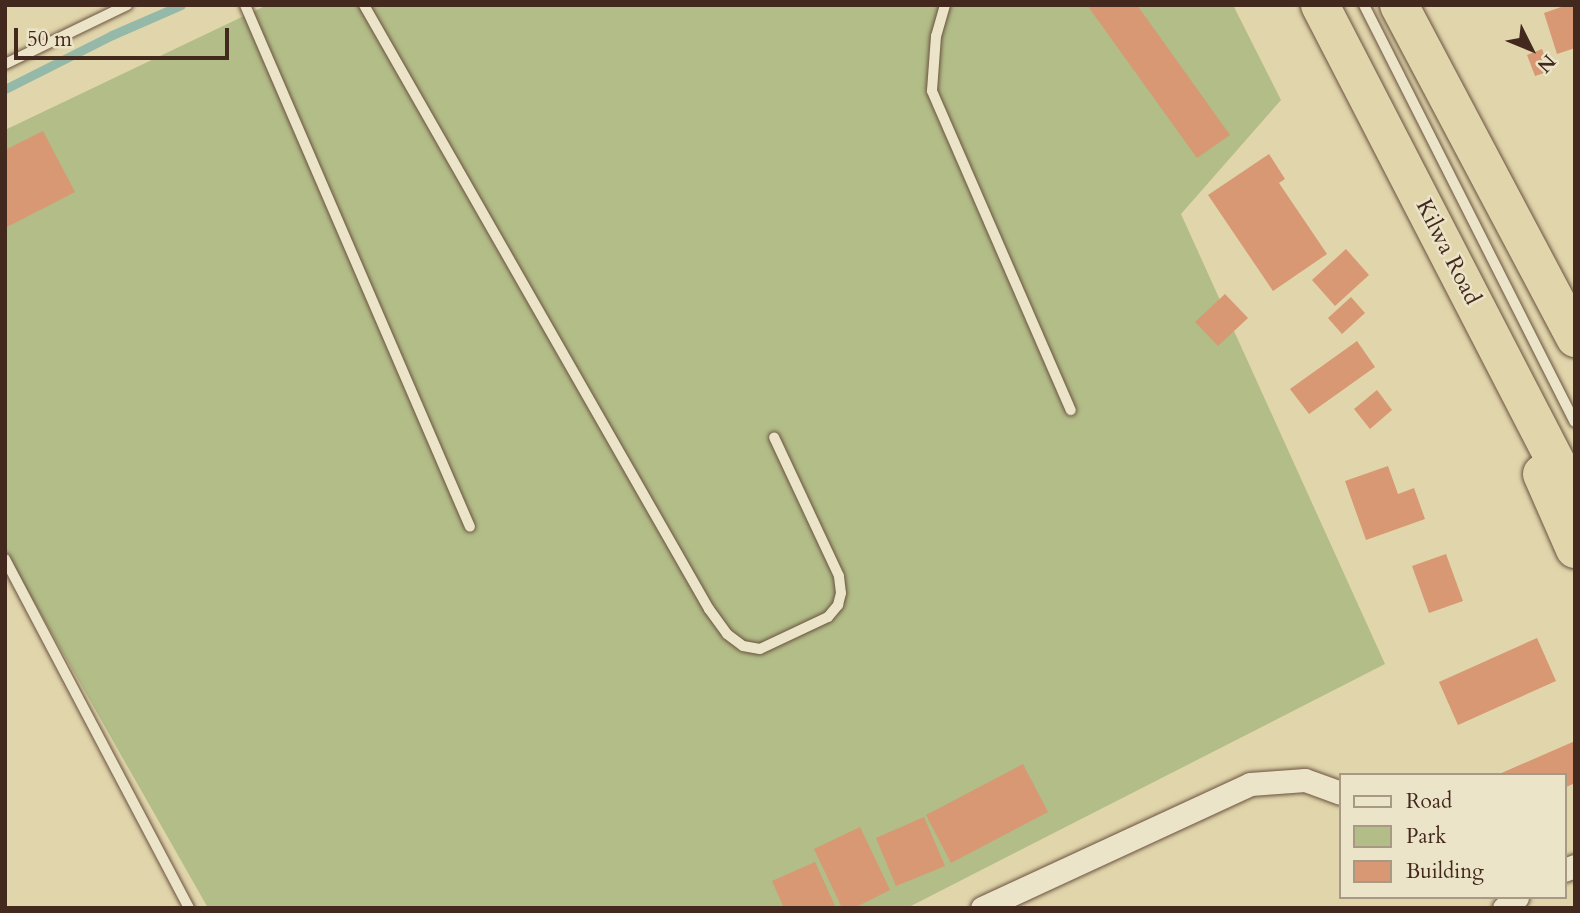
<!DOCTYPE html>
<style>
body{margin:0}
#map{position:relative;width:1580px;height:913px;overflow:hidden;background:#e1d5ab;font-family:Cardo,serif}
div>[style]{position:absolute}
.green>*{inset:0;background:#b3bd88}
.stream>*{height:9px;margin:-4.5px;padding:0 4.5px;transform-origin:4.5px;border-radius:4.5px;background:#94b9a8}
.building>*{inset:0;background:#d79873}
.roads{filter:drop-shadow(0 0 2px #6a5340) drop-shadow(0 0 2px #6a5340)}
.lane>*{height:10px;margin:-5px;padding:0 5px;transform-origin:5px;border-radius:5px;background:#ece4c8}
.street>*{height:23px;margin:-11.5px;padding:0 11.5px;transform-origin:11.5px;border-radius:11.5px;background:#ece4c8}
.highway>*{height:38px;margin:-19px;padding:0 19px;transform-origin:19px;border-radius:19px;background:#e1d5ab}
span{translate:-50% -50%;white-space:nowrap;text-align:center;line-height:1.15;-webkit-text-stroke:5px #ece4c8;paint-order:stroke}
.street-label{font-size:23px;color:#42281d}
.frame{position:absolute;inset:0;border:7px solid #42281d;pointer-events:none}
.legend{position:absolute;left:1339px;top:773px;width:228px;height:126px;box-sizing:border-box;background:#ece4c8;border:2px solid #a89984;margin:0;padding:9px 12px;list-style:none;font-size:21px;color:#42281d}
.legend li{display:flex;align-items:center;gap:14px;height:35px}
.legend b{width:35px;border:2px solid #a89984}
.north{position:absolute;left:1496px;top:14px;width:70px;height:70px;-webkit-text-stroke:5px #ece4c8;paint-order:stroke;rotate:133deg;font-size:19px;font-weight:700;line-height:28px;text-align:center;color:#42281d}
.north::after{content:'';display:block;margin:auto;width:24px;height:32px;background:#42281d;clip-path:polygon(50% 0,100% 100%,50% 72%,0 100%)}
.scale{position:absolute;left:14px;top:28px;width:215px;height:32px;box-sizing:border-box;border:4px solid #42281d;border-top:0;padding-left:9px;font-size:21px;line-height:24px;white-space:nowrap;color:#42281d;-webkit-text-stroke:5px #ece4c8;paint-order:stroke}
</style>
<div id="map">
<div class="green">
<i style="clip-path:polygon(267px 5px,1233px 5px,1281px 100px,1181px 214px,1385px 664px,907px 908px,208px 908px,5px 551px,5px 130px)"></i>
</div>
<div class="stream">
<i style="left:5px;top:89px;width:120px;rotate:-26.8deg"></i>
<i style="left:112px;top:35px;width:75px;rotate:-23.5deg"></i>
</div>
<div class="building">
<i style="clip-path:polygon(1087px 5px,1137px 5px,1230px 135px,1197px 158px)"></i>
<i style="clip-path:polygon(1567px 5px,1575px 5px,1575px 48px,1557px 54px,1544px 13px)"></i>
<i style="clip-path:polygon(1542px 49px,1550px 71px,1535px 76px,1527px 55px)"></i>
<i style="clip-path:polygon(43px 131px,75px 192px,5px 228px,5px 150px)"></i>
<i style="clip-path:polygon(1269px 154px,1285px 179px,1279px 183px,1327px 254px,1273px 291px,1208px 195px)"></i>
<i style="clip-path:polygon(1346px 249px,1369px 275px,1335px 306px,1312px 280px)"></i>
<i style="clip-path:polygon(1225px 294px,1248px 318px,1218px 346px,1195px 322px)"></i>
<i style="clip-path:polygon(1351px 297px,1365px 313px,1342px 334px,1328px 318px)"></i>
<i style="clip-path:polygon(1357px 341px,1375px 367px,1309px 414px,1290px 389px)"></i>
<i style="clip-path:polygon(1377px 390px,1392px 410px,1370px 429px,1354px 409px)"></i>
<i style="clip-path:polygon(1388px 466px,1398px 494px,1414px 488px,1425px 519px,1366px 540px,1345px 481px)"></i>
<i style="clip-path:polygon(1446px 554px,1463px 601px,1429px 613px,1412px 566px)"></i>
<i style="clip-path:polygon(1537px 638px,1556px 681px,1458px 725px,1439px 682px)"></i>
<i style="clip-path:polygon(1575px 741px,1575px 783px,1564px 788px,1564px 775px,1497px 775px)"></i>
<i style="clip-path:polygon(1023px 764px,1048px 812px,951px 863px,926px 815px)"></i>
<i style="clip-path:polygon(924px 817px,945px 866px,896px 886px,876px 838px)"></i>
<i style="clip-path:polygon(860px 827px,890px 890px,854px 908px,842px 908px,814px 849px)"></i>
<i style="clip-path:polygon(815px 862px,836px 908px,784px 908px,772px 881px)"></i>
</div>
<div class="roads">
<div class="lane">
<i style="left:245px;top:5px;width:568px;rotate:66.68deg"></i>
<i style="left:364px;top:5px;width:696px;rotate:60.27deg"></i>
<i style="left:709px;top:609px;width:31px;rotate:54deg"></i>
<i style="left:727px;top:634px;width:20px;rotate:37deg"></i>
<i style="left:743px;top:646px;width:17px;rotate:10deg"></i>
<i style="left:760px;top:649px;width:75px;rotate:-25.2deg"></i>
<i style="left:828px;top:617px;width:16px;rotate:-50deg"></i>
<i style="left:838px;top:605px;width:12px;rotate:-76deg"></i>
<i style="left:841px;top:593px;width:17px;rotate:-97deg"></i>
<i style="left:839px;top:576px;width:153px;rotate:-115.1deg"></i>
<i style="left:945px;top:5px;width:32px;rotate:106deg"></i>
<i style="left:936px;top:36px;width:55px;rotate:94.2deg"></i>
<i style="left:932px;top:91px;width:348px;rotate:66.5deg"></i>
<i style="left:1364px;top:5px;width:467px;rotate:63.2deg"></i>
<i style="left:5px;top:64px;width:136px;rotate:-25.8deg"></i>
<i style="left:5px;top:559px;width:395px;rotate:62.2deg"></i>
</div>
<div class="street">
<i style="left:1564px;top:870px;width:12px;rotate:-20deg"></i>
<i style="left:982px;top:908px;width:295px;rotate:-24.8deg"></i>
<i style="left:1250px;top:784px;width:55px;rotate:-4.2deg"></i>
<i style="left:1305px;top:780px;width:37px;rotate:20deg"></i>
<i style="left:1504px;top:908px;width:17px;rotate:-40deg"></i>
</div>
<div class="highway">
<i style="left:1320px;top:5px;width:556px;rotate:62.7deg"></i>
<i style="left:1399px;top:5px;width:377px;rotate:62.1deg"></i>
<i style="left:1542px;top:474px;width:82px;rotate:66.3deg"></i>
</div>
</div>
<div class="street-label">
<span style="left:1448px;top:252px;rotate:63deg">Kilwa Road</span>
</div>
<div class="frame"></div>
<ul class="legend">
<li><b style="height:9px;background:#ece4c8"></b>Road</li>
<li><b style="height:19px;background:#b3bd88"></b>Park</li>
<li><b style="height:19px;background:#d79873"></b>Building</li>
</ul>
<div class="north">N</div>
<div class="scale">50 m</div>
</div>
